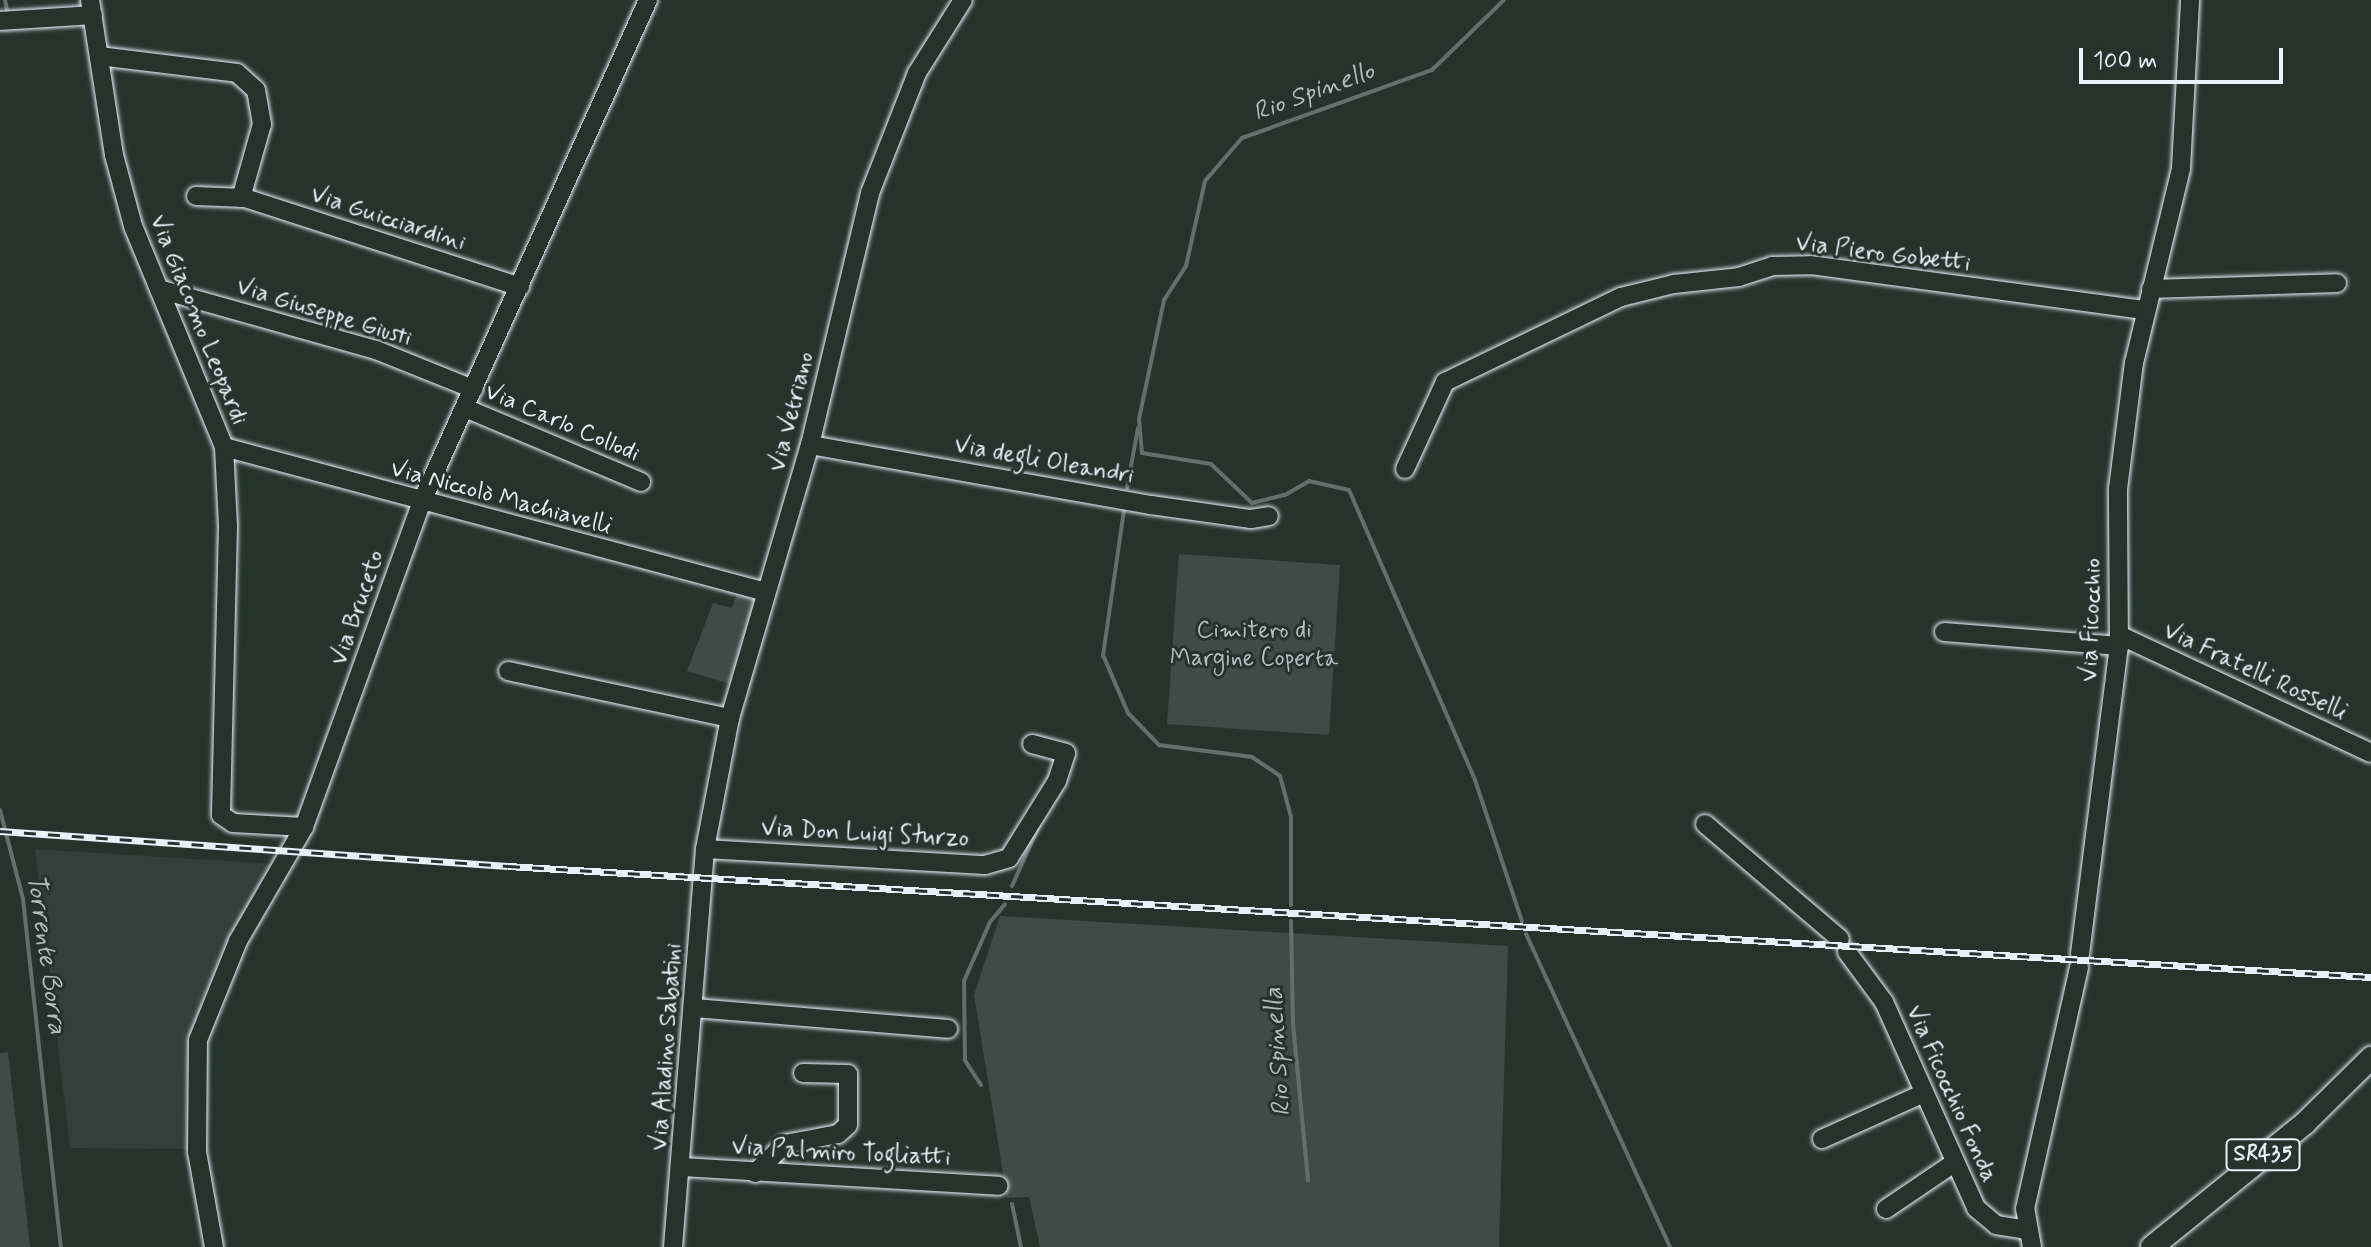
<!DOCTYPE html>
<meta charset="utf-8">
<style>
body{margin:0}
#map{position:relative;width:2371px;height:1247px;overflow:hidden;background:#26332d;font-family:Mynerve,sans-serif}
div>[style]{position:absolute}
.built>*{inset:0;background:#333f3a}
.green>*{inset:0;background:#3e4b47}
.stream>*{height:4px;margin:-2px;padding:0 2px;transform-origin:2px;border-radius:2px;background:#636f6d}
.roads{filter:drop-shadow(0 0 2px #e8f1f8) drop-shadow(0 0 2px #e8f1f8)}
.minor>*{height:18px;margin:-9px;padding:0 9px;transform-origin:9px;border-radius:9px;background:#26332d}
.major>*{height:22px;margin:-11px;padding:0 11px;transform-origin:11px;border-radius:11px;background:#26332d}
.rail>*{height:7px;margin-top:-3.5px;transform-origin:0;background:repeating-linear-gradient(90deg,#26332d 0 12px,#e8f1f8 0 24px);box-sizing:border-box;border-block:2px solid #e8f1f8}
span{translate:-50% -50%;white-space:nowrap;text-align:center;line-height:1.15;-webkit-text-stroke:6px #26332d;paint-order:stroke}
.shield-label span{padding:2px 6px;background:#26332d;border:2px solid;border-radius:6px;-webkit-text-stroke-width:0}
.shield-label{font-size:22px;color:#e8f1f8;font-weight:700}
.street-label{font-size:24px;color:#e8f1f8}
.park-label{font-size:24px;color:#b5bfc3}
.water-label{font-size:26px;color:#b3bdc0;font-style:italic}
.scale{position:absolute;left:2079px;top:48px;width:204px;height:36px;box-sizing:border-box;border:4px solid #e8f1f8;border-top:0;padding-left:10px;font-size:24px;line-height:28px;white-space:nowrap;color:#e8f1f8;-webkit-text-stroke:6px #26332d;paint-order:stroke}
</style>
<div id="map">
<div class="built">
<i style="clip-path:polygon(35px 849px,274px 864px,208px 1003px,190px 1149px,70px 1148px)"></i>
</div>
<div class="green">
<i style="clip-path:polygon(1179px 554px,1340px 565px,1329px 735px,1167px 724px)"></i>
<i style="clip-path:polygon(738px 591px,756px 597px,737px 686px,687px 671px,713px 603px,732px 608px)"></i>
<i style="clip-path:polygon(1000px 916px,1508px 946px,1499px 1247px,1040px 1247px,1029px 1197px,1007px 1198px,974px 995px)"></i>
<i style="clip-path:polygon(8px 1052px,30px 1247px,0 1247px,0 1053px)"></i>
</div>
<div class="stream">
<i style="left:5px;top:0;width:10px;rotate:79deg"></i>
<i style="left:1139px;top:419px;width:34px;rotate:85deg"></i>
<i style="left:1142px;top:453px;width:70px;rotate:9.1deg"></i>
<i style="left:1211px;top:464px;width:57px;rotate:43.6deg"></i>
<i style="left:1252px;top:503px;width:34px;rotate:-14deg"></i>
<i style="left:1285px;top:495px;width:28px;rotate:-30deg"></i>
<i style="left:1309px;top:481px;width:41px;rotate:12.7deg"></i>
<i style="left:1349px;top:490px;width:316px;rotate:66.5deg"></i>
<i style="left:1475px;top:780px;width:149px;rotate:71.6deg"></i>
<i style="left:1139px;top:419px;width:122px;rotate:-78.1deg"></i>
<i style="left:1164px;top:300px;width:40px;rotate:-57.1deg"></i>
<i style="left:1186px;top:266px;width:87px;rotate:-77.4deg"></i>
<i style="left:1205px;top:181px;width:57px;rotate:-49.3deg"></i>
<i style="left:1242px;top:138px;width:202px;rotate:-19.7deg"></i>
<i style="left:1432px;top:70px;width:100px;rotate:-44.2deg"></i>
<i style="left:1127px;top:488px;width:61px;rotate:-79.6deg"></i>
<i style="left:1124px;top:510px;width:147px;rotate:98.2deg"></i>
<i style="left:1103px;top:655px;width:63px;rotate:66.7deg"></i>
<i style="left:1128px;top:713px;width:45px;rotate:45.9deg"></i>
<i style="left:1159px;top:745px;width:94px;rotate:7.4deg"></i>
<i style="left:1252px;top:757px;width:34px;rotate:34deg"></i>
<i style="left:1280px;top:776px;width:42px;rotate:75deg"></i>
<i style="left:1291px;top:817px;width:88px;rotate:90deg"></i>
<i style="left:0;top:810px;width:92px;rotate:75.5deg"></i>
<i style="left:23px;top:899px;width:350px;rotate:83.8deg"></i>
<i style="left:1012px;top:886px;width:66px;rotate:-65.8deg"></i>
<i style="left:1291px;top:921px;width:103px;rotate:88.9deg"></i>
<i style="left:1293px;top:1024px;width:157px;rotate:84.5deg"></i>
<i style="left:1526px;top:934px;width:345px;rotate:65.3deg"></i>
<i style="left:981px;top:1085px;width:30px;rotate:-123deg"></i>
<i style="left:965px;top:1060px;width:79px;rotate:-90.7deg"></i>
<i style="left:964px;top:981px;width:64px;rotate:-66.2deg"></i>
<i style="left:990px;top:922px;width:23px;rotate:-50deg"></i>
<i style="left:1012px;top:1204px;width:44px;rotate:78.2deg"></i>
</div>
<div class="roads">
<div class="minor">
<i style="left:90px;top:0;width:157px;rotate:81.2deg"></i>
<i style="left:114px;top:155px;width:73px;rotate:75deg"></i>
<i style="left:133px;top:226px;width:239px;rotate:67.6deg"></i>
<i style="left:224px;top:447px;width:79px;rotate:87.1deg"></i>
<i style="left:228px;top:526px;width:289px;rotate:91.4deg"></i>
<i style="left:221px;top:815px;width:14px;rotate:34deg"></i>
<i style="left:233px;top:823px;width:71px;rotate:3.2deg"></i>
<i style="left:0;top:21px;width:93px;rotate:-3.7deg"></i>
<i style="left:99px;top:56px;width:139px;rotate:7deg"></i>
<i style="left:237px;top:73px;width:25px;rotate:42deg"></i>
<i style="left:256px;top:90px;width:35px;rotate:80deg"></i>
<i style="left:262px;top:124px;width:77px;rotate:105.8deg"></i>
<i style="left:196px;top:196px;width:49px;rotate:2.3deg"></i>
<i style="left:245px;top:198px;width:289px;rotate:17.9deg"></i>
<i style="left:159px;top:289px;width:225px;rotate:15.7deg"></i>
<i style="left:376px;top:350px;width:105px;rotate:21.9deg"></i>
<i style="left:2151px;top:289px;width:186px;rotate:-1.8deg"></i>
<i style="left:465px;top:408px;width:191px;rotate:22.8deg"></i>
<i style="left:810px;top:445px;width:346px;rotate:10deg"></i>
<i style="left:1151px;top:505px;width:101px;rotate:8deg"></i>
<i style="left:1251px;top:519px;width:18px;rotate:-9deg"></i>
<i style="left:224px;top:447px;width:561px;rotate:14.98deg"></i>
<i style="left:1405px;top:469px;width:96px;rotate:-65.3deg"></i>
<i style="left:1445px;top:382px;width:195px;rotate:-25.8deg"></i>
<i style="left:1621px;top:297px;width:55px;rotate:-13.8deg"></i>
<i style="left:1674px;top:284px;width:65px;rotate:-6.1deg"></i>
<i style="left:1739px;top:277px;width:35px;rotate:-18deg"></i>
<i style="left:1772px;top:266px;width:39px;rotate:-1deg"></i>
<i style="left:1811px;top:265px;width:338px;rotate:7.7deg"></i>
<i style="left:1944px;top:632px;width:176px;rotate:4.6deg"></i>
<i style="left:2119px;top:635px;width:278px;rotate:25.1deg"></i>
<i style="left:508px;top:671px;width:227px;rotate:12deg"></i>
<i style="left:1705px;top:824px;width:177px;rotate:40.4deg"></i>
<i style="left:705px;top:849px;width:280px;rotate:3.3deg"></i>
<i style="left:985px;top:865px;width:25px;rotate:-16deg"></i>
<i style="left:1009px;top:858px;width:91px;rotate:-58.1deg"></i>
<i style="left:1057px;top:781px;width:29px;rotate:-72deg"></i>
<i style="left:1066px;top:753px;width:35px;rotate:-165deg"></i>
<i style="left:1847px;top:952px;width:62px;rotate:53.5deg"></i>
<i style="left:1884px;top:1002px;width:226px;rotate:65.9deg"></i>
<i style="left:1976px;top:1208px;width:26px;rotate:40deg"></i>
<i style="left:1996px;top:1225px;width:32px;rotate:9deg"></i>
<i style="left:2080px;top:954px;width:310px;rotate:-82.8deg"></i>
<i style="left:2119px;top:646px;width:157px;rotate:-90.4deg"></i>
<i style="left:2118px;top:489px;width:127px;rotate:-82.8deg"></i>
<i style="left:2134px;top:363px;width:201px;rotate:-76.4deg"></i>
<i style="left:2181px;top:168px;width:168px;rotate:-86.9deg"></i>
<i style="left:694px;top:1008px;width:255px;rotate:4.7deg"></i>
<i style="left:1822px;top:1139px;width:110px;rotate:-24.2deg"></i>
<i style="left:682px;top:1167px;width:317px;rotate:3.4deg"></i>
<i style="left:755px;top:1173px;width:42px;rotate:-44deg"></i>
<i style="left:785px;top:1144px;width:54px;rotate:-10.7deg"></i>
<i style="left:838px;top:1134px;width:13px;rotate:-42deg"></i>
<i style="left:848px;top:1125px;width:51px;rotate:-90deg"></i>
<i style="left:848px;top:1074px;width:45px;rotate:-178.7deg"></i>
<i style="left:1886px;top:1209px;width:82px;rotate:-34.1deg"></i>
<i style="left:214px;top:1247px;width:97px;rotate:-100.1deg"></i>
<i style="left:197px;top:1152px;width:112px;rotate:-89.5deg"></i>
<i style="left:198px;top:1040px;width:107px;rotate:-68deg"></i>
<i style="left:238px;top:941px;width:132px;rotate:-59.9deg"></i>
<i style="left:304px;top:827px;width:347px;rotate:-70.1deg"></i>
<i style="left:422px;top:501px;width:550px;rotate:-65.72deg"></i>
<i style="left:673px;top:1247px;width:399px;rotate:-85.4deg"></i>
<i style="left:705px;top:849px;width:133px;rotate:-79.2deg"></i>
<i style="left:730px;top:718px;width:284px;rotate:-73.7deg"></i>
<i style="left:810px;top:445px;width:259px;rotate:-76.6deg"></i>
<i style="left:870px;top:193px;width:129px;rotate:-68.6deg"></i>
<i style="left:917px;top:73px;width:86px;rotate:-57.8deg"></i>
<i style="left:2032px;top:1247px;width:39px;rotate:-100deg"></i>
<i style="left:2025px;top:1209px;width:248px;rotate:-77.4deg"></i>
</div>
<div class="major">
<i style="left:2152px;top:1247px;width:197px;rotate:-39deg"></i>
<i style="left:2305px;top:1123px;width:93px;rotate:-44.6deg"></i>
</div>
</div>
<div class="rail">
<i style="left:0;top:831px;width:509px;rotate:3.94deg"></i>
<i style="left:508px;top:866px;width:1866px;rotate:3.41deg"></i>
</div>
<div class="shield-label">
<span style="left:2263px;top:1155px">SR435</span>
</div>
<div class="street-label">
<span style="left:388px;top:219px;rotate:18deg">Via Guicciardini</span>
<span style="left:1883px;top:254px;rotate:7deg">Via Piero Gobetti</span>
<span style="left:324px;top:313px;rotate:17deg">Via Giuseppe Giusti</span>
<span style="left:198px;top:320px;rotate:68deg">Via Giacomo Leopardi</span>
<span style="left:792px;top:412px;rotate:-76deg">Via Vetriano</span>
<span style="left:562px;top:423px;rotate:23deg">Via Carlo Collodi</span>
<span style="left:1044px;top:461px;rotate:10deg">Via degli Oleandri</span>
<span style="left:501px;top:498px;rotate:15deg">Via Niccolò Machiavelli</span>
<span style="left:358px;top:608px;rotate:-71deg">Via Bruceto</span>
<span style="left:2092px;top:620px;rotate:-88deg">Via Ficocchio</span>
<span style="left:2255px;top:672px;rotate:25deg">Via Fratelli Rosselli</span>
<span style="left:865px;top:834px;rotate:3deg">Via Don Luigi Sturzo</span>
<span style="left:667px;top:1047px;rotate:-86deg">Via Aladino Sabatini</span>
<span style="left:1951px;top:1094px;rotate:66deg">Via Ficocchio Fonda</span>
<span style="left:841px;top:1153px;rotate:3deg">Via Palmiro Togliatti</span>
</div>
<div class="park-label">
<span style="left:1254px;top:645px">Cimitero di<br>Margine Coperta</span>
</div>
<div class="water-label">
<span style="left:1314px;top:93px;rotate:-20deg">Rio Spinello</span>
<span style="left:45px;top:954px;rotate:82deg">Torrente Borra</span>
<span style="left:1279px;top:1052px;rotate:-94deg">Rio Spinella</span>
</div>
<div class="scale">100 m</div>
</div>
